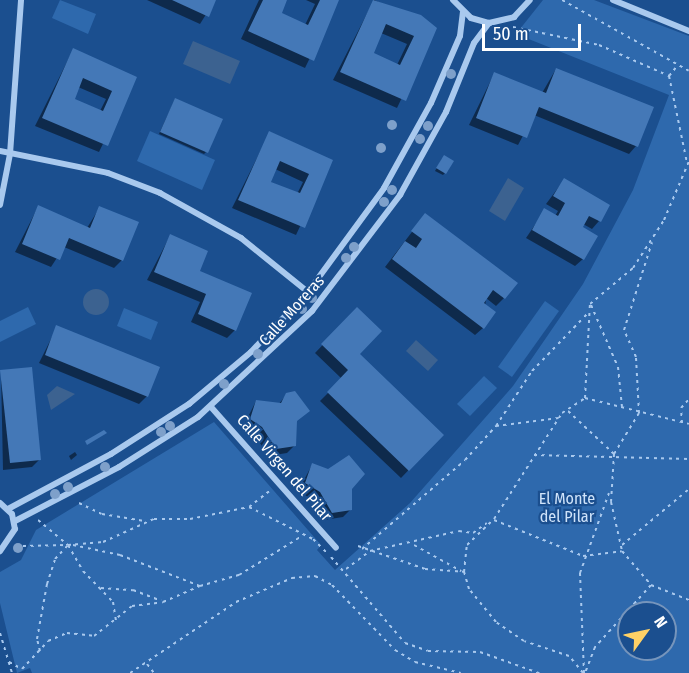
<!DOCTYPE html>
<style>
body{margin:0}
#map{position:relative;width:689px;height:673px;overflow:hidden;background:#1b4f8f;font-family:"Fira Sans Condensed",sans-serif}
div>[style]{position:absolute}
.green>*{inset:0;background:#2e69ad}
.water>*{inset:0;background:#3c6290}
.round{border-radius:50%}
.shadow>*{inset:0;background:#0007}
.building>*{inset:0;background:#4478b7}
.path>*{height:2px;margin-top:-1px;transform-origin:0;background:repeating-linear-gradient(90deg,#a9c9ee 0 3px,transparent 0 7.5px)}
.street>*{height:6px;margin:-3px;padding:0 3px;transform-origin:3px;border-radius:3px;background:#a9c9ee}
.trees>*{width:10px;height:10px;margin:-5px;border-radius:50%;background:#7ea0ca}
span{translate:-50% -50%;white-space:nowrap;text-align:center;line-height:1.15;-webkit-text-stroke:4.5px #1b4f8f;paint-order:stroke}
.street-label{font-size:16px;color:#fff}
.park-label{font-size:16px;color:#cfe3fa}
.north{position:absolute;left:617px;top:601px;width:60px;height:60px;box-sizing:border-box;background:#1b4f8f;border:2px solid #7695bc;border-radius:50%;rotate:57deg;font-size:16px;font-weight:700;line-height:24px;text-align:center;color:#fff}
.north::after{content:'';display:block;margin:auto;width:21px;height:27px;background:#ffd166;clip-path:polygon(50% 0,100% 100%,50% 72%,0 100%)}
.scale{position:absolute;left:482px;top:24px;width:99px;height:27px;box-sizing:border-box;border:3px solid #fff;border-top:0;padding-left:8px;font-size:18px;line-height:21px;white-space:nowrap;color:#fff;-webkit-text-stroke:4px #1b4f8f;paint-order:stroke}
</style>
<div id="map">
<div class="green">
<i style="clip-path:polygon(60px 0,96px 14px,88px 34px,52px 18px)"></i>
<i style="clip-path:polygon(evenodd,543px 0,594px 0,689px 36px,689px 673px,32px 673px,30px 668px,17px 673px,0 603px,0 572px,21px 560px,36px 530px,214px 422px,321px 545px,317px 550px,335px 570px,410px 503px,513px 386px,583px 284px,633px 190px,669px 95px,516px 34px,543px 0,629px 613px,665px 613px,665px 649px,629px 649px,629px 613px)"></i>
<i style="clip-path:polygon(150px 131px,215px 160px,202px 190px,137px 161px)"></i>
<i style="clip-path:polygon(545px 301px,559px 311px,512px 377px,498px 367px)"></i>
<i style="clip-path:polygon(28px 307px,36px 324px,0 342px,0 321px)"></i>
<i style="clip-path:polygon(124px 308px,158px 322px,151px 340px,117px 326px)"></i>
<i style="clip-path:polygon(484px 376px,497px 388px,470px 416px,457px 404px)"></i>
</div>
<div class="water">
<i style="clip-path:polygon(193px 41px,240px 61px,230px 84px,183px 64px)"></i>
<i style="clip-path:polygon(508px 178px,524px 188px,505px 221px,489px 211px)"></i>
<i class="round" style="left:83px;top:289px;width:26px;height:26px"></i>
<i style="clip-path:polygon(416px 340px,438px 360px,428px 371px,406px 351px)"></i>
<i style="clip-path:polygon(57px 386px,75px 394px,51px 410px,47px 395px)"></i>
</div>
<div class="shadow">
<i style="clip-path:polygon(147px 0,215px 0,200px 24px)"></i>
<i style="clip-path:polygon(259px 0,286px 0,280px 14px,305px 25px,315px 4px,306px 0,338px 0,305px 68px,241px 39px)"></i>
<i style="clip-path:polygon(evenodd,374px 0,435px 28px,397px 108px,333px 80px,374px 0,381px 33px,407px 44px,397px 65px,372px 54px,381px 33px)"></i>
<i style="clip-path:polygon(evenodd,73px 50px,135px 78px,99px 152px,35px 126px,73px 50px,78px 87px,106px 99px,100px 111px,73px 100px,78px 87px)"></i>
<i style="clip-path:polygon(556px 69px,636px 146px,629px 154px,534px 115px,518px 145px,469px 125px,494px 74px,542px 93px)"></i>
<i style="clip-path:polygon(175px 99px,206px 152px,204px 154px,159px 134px)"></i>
<i style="clip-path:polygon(evenodd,270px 132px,331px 160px,296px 235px,232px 208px,270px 132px,275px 169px,303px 182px,297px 194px,270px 182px,275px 169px)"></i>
<i style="clip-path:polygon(442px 159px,445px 173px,443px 175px,435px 171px)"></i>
<i style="clip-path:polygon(564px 180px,599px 221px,592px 229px,583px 224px,581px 228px,583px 259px,575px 266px,526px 238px,545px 210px,555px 216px,558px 211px,546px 204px)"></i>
<i style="clip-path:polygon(38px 207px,87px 228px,100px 207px,122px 260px,114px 268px,64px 247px,51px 267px,15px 252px)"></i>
<i style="clip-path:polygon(425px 215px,504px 298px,496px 306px,486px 298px,483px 328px,475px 335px,385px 267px)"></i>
<i style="clip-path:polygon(170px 236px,235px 330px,227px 338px,191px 322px,200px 302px,147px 280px)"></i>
<i style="clip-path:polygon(357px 309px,358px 354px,442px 435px,401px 478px,320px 401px,342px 379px,315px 353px)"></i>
<i style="clip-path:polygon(57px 327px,147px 396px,139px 404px,39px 363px)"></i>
<i style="clip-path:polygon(1px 372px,40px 459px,32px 467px,3px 470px)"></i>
<i style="clip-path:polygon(287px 394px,295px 445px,287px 453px,268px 456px,255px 435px,243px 427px,256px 401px,278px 405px)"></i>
<i style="clip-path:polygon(75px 452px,77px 455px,71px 460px,69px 456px)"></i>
<i style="clip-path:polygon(312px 465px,350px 489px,351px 509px,343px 517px,324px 520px,313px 500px,298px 491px)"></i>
</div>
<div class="building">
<i style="clip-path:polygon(172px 0,216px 0,209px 17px)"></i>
<i style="clip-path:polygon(263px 0,287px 0,282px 13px,308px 25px,320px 0,339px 0,314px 61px,248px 31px)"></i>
<i style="clip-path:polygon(evenodd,373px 0,421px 15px,437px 28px,406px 101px,340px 72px,373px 0,386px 24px,414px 36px,400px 65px,374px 53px,386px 24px)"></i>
<i style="clip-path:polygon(evenodd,73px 48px,137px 77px,108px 146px,42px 118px,73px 48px,83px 78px,112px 91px,103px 111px,75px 99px,83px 78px)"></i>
<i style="clip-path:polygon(556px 68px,654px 107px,638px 147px,539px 107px,527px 138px,476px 118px,494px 72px,546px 93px)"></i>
<i style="clip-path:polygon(175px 98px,223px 119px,208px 153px,160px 132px)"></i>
<i style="clip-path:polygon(evenodd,269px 131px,333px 160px,305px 228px,238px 200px,269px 131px,280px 161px,309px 174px,300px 193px,271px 182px,280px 161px)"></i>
<i style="clip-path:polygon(444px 155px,454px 161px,446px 174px,436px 168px)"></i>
<i style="clip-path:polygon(564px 178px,610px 205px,601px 222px,589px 216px,583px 227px,598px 236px,584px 260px,532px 230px,544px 208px,558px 216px,565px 203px,553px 196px)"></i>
<i style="clip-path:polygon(38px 205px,90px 228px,99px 206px,139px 222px,123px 261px,69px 238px,60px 260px,22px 244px)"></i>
<i style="clip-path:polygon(425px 213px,518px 283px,505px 299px,493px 290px,484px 303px,496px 312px,484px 329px,392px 259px,405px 241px,416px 248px,422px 239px,411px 231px)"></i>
<i style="clip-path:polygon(170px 234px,208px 251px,200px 271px,252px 293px,236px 331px,198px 314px,206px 294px,154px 272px)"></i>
<i style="clip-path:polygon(357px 307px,382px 331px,360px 354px,444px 435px,409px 471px,327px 392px,348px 370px,321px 344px)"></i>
<i style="clip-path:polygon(56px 325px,160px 367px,148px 397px,45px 355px)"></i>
<i style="clip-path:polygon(32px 367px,41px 460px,10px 463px,0 370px)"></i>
<i style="clip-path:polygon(295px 391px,310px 411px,297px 421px,296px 446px,276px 449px,262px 427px,250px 419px,256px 400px,281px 403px,286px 393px)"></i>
<i style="clip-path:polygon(104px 430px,107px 433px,87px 445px,85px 441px)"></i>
<i style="clip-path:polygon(349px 455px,365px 474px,352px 489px,352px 510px,332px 513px,320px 492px,305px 483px,312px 463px,328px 469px)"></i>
</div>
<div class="path">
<i style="left:562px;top:0;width:145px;rotate:29.2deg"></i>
<i style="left:513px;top:27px;width:88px;rotate:11.8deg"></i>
<i style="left:599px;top:45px;width:77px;rotate:23.9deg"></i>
<i style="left:669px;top:76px;width:89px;rotate:78.3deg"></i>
<i style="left:669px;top:76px;width:14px;rotate:-51deg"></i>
<i style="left:591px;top:305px;width:68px;rotate:66.5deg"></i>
<i style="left:618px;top:367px;width:40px;rotate:84.3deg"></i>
<i style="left:585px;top:398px;width:107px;rotate:14deg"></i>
<i style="left:568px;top:411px;width:63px;rotate:43.1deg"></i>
<i style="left:614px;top:454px;width:48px;rotate:93.6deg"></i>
<i style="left:611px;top:502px;width:50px;rotate:77.3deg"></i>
<i style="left:622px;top:551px;width:45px;rotate:49.5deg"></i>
<i style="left:651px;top:585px;width:84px;rotate:132.1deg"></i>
<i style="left:595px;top:647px;width:28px;rotate:111deg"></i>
<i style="left:682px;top:423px;width:15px;rotate:-94deg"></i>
<i style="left:681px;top:408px;width:12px;rotate:-48deg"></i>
<i style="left:496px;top:426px;width:63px;rotate:-7.4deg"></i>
<i style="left:614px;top:454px;width:48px;rotate:-58.6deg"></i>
<i style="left:639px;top:413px;width:56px;rotate:-93.1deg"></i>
<i style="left:636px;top:357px;width:30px;rotate:-114deg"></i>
<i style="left:624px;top:330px;width:92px;rotate:-72.3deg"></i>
<i style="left:534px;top:455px;width:155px;rotate:1.5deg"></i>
<i style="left:79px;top:503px;width:25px;rotate:26deg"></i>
<i style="left:102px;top:514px;width:43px;rotate:9.5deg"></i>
<i style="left:249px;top:507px;width:29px;rotate:-38deg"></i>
<i style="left:38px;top:520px;width:39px;rotate:40deg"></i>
<i style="left:68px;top:545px;width:35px;rotate:-5deg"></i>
<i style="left:103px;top:542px;width:56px;rotate:-24.3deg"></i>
<i style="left:154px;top:519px;width:36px"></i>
<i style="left:190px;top:519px;width:60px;rotate:-11.5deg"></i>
<i style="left:249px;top:507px;width:72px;rotate:26.6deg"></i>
<i style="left:313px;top:539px;width:20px;rotate:45deg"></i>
<i style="left:494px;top:520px;width:96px;rotate:22deg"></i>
<i style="left:583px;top:556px;width:39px;rotate:-7deg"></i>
<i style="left:68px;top:545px;width:30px;rotate:60deg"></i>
<i style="left:83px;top:571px;width:43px;rotate:45.9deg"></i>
<i style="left:113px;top:602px;width:19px;rotate:81deg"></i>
<i style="left:73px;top:545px;width:48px;rotate:12deg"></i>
<i style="left:120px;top:555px;width:86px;rotate:21.2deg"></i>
<i style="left:200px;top:586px;width:41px;rotate:-15.8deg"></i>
<i style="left:239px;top:575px;width:74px;rotate:-31.8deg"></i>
<i style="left:414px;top:545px;width:54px;rotate:29deg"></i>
<i style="left:622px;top:545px;width:87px;rotate:-39.9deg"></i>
<i style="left:23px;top:546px;width:44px;rotate:-1.3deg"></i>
<i style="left:358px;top:546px;width:71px;rotate:18.9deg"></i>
<i style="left:425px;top:569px;width:39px;rotate:4deg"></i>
<i style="left:362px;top:549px;width:136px;rotate:-40.8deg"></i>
<i style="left:465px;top:460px;width:46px;rotate:-47.6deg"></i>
<i style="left:496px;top:426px;width:66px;rotate:-56.8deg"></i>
<i style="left:532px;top:371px;width:82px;rotate:-46deg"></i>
<i style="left:331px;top:557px;width:113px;rotate:49.3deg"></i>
<i style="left:405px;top:643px;width:24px;rotate:19deg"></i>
<i style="left:428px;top:651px;width:52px;rotate:1.1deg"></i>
<i style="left:480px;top:652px;width:63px;rotate:19.6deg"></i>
<i style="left:346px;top:569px;width:30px;rotate:-37deg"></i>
<i style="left:370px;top:551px;width:91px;rotate:-12.7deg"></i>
<i style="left:459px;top:531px;width:14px;rotate:8deg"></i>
<i style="left:473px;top:533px;width:17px;rotate:-36deg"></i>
<i style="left:651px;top:585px;width:41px;rotate:21.5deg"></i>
<i style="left:101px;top:588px;width:32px;rotate:4deg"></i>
<i style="left:133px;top:590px;width:30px;rotate:21deg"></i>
<i style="left:0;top:633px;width:42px;rotate:73.3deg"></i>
<i style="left:40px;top:651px;width:12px;rotate:-104deg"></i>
<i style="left:37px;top:639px;width:56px;rotate:-79.7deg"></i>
<i style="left:47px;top:584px;width:26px;rotate:-72deg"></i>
<i style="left:55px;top:559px;width:19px;rotate:-47deg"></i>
<i style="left:9px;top:662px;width:15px;rotate:28deg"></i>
<i style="left:22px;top:669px;width:38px;rotate:-47deg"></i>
<i style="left:48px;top:641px;width:21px;rotate:-23deg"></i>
<i style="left:67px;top:633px;width:27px;rotate:6deg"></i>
<i style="left:94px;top:636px;width:48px;rotate:-38.3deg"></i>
<i style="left:132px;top:606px;width:31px;rotate:-7deg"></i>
<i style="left:163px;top:602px;width:40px;rotate:-23.4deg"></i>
<i style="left:147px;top:664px;width:11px;rotate:52deg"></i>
<i style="left:130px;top:673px;width:128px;rotate:-33.8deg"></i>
<i style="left:236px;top:602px;width:61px;rotate:-23.2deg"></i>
<i style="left:292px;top:578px;width:23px;rotate:-5deg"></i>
<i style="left:315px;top:576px;width:19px;rotate:28deg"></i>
<i style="left:332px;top:585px;width:91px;rotate:45.9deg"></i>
<i style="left:395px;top:650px;width:23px;rotate:31deg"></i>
<i style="left:415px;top:662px;width:47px;rotate:13.4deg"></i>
<i style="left:583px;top:673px;width:22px;rotate:-129deg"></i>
<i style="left:569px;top:656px;width:47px;rotate:-161.6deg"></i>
<i style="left:524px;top:641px;width:34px;rotate:-146deg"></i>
<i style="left:496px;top:622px;width:43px;rotate:-129.3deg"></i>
<i style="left:469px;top:589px;width:18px;rotate:-106deg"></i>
<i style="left:464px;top:572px;width:27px;rotate:-84deg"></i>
<i style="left:467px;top:545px;width:37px;rotate:-44deg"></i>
<i style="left:494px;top:519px;width:126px;rotate:-57.3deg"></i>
<i style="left:562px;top:413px;width:27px;rotate:-33deg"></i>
<i style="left:585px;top:398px;width:94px;rotate:-87deg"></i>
<i style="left:590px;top:304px;width:56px;rotate:-39.9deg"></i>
<i style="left:633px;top:268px;width:57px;rotate:-57.1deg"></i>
<i style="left:664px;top:220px;width:64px;rotate:-67deg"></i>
<i style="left:584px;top:673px;width:100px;rotate:-92.3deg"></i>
<i style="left:580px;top:573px;width:85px;rotate:-70.1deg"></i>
</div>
<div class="street">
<i style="left:453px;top:0;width:25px;rotate:45deg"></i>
<i style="left:471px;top:18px;width:19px;rotate:16deg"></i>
<i style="left:489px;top:23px;width:26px;rotate:-13deg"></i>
<i style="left:514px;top:17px;width:23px;rotate:-47deg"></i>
<i style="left:613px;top:0;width:82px;rotate:22.2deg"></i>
<i style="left:0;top:151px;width:110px;rotate:11.5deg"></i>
<i style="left:108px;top:173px;width:56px;rotate:21deg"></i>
<i style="left:160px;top:193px;width:93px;rotate:29.1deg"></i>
<i style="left:241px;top:238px;width:86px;rotate:38.9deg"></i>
<i style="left:0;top:205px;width:52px;rotate:-78.9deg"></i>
<i style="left:10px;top:154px;width:154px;rotate:-85.9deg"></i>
<i style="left:211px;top:407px;width:188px;rotate:48.4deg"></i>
<i style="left:0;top:503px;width:16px;rotate:43deg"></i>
<i style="left:12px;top:514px;width:15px;rotate:79deg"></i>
<i style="left:15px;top:529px;width:27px;rotate:124deg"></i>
<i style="left:8px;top:509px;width:117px;rotate:-28.1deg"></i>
<i style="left:111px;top:454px;width:93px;rotate:-32.7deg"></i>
<i style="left:189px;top:404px;width:81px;rotate:-40deg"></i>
<i style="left:251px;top:352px;width:83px;rotate:-46.5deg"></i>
<i style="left:308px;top:292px;width:129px;rotate:-53.8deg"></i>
<i style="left:384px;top:188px;width:97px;rotate:-61.1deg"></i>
<i style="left:431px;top:103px;width:73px;rotate:-66.6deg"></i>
<i style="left:460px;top:36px;width:24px;rotate:-83deg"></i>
<i style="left:15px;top:521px;width:117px;rotate:-27.4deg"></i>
<i style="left:119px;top:467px;width:93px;rotate:-32.3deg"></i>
<i style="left:198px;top:417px;width:156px;rotate:-42.9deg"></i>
<i style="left:312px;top:311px;width:146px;rotate:-52.8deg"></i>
<i style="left:400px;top:195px;width:95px;rotate:-61deg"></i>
<i style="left:446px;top:112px;width:74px;rotate:-67.9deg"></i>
<i style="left:474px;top:43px;width:25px;rotate:-53deg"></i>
</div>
<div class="trees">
<i style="left:451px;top:74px"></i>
<i style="left:392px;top:125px"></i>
<i style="left:428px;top:126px"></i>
<i style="left:420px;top:139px"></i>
<i style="left:381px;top:148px"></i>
<i style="left:392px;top:190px"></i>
<i style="left:384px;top:202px"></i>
<i style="left:354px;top:247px"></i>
<i style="left:346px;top:258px"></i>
<i style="left:312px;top:298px"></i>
<i style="left:302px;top:309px"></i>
<i style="left:258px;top:354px"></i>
<i style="left:224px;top:384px"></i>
<i style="left:170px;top:426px"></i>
<i style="left:161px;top:432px"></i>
<i style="left:105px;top:467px"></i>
<i style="left:68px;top:487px"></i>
<i style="left:55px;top:494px"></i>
<i style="left:18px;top:548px"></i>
</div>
<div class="street-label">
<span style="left:292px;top:311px;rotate:-48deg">Calle Moreras</span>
<span style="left:284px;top:468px;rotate:49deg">Calle Virgen del Pilar</span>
</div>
<div class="park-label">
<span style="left:567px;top:508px">El Monte<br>del Pilar</span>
</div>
<div class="north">N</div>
<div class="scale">50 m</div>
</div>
